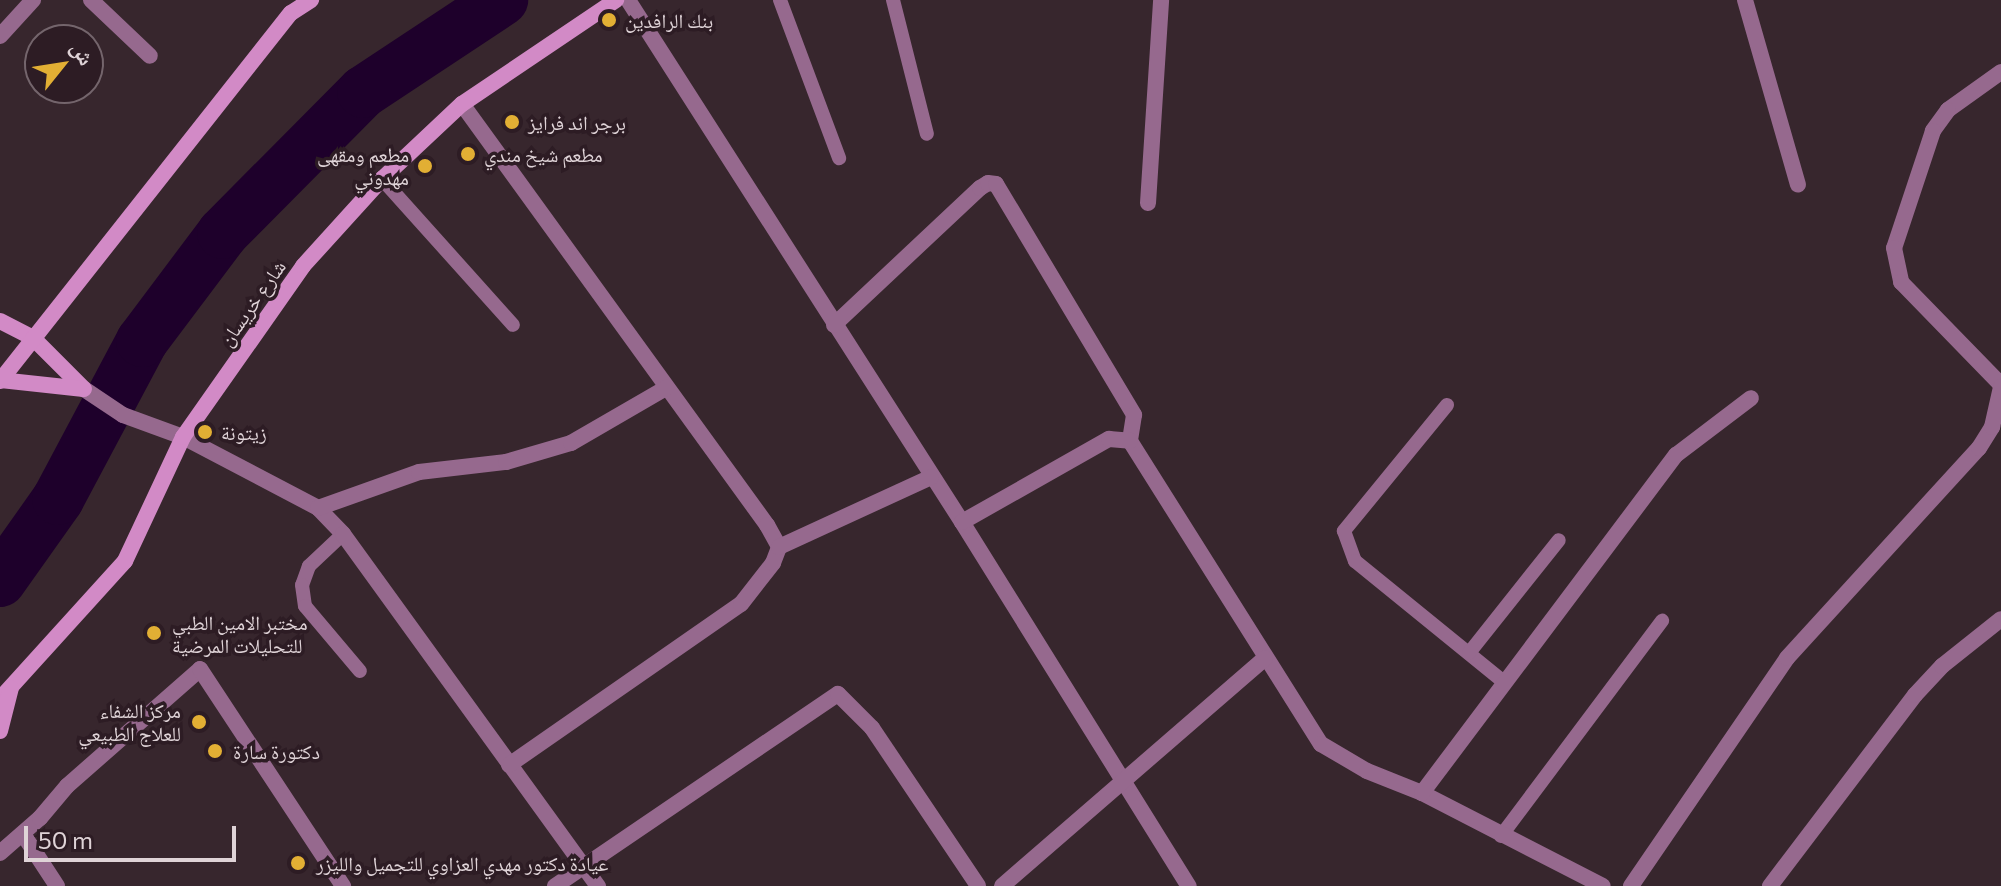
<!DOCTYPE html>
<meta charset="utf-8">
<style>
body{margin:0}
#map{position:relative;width:2001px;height:886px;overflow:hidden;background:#37262d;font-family:Commissioner,"Noto Naskh Arabic",sans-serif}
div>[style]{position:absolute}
.river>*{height:52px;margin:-26px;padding:0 26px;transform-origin:26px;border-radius:26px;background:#1e002b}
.lane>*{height:14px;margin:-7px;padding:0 7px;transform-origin:7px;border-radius:7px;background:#96698e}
.street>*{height:16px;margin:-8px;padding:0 8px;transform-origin:8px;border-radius:8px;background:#96698e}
.secondary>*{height:16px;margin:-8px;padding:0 8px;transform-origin:8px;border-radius:8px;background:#d28ac6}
.dots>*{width:22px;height:22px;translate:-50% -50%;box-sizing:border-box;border:4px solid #2d1c24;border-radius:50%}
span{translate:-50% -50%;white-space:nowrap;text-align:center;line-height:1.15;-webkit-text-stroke:7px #2d1c24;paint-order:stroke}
.poi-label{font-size:20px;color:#dfd3d7}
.left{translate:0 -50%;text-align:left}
.right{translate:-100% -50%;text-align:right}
.street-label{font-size:20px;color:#dfd3d7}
.north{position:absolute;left:24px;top:24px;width:80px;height:80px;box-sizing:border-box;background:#2d1c24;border:2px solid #74656c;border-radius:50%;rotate:60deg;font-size:22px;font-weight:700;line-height:32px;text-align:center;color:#dfd3d7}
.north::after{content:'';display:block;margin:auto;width:28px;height:36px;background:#e2af34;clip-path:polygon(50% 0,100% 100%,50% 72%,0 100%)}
.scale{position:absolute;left:24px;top:826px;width:212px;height:36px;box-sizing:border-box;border:4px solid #dfd3d7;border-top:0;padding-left:10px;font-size:24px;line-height:28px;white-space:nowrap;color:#dfd3d7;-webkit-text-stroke:6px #2d1c24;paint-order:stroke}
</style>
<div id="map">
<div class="river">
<i style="left:0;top:581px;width:100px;rotate:-54.7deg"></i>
<i style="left:58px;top:499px;width:179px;rotate:-62deg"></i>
<i style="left:142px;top:341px;width:135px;rotate:-53.1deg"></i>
<i style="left:223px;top:233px;width:199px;rotate:-45.2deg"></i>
<i style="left:363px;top:92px;width:167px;rotate:-33.5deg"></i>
</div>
<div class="lane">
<i style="left:780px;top:0;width:169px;rotate:69.5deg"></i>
<i style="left:893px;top:0;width:138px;rotate:75.8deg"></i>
<i style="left:382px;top:179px;width:196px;rotate:48.1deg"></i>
<i style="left:1447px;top:405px;width:163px;rotate:129.3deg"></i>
<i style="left:1344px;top:531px;width:32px;rotate:70deg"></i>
<i style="left:1355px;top:561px;width:193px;rotate:39.1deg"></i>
<i style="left:343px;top:534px;width:47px;rotate:136.7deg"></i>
<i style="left:309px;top:566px;width:20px;rotate:110deg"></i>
<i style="left:302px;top:585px;width:21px;rotate:82deg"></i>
<i style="left:305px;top:606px;width:85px;rotate:49.8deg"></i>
<i style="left:1469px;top:653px;width:144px;rotate:-51.5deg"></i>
<i style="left:1501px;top:836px;width:269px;rotate:-53.2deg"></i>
</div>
<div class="street">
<i style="left:91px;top:0;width:81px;rotate:43.5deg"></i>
<i style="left:628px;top:0;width:620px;rotate:57.39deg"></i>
<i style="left:962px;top:522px;width:429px;rotate:58.1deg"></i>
<i style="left:1745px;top:0;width:192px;rotate:74deg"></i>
<i style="left:0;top:36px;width:49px;rotate:-47.5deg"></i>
<i style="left:2001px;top:72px;width:65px;rotate:144.4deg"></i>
<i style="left:1948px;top:110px;width:26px;rotate:126deg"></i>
<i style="left:1933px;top:131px;width:123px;rotate:108.4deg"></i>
<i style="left:1894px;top:248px;width:35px;rotate:78deg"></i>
<i style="left:1901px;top:282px;width:144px;rotate:45.8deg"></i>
<i style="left:462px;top:104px;width:520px;rotate:54.08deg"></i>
<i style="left:767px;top:525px;width:25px;rotate:61deg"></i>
<i style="left:1148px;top:203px;width:203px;rotate:-86.3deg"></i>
<i style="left:834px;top:325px;width:200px;rotate:-43.2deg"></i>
<i style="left:980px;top:188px;width:9px;rotate:-32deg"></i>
<i style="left:988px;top:183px;width:8px;rotate:7deg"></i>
<i style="left:996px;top:184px;width:269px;rotate:59.1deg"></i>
<i style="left:1134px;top:415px;width:26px;rotate:99deg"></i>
<i style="left:1130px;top:441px;width:358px;rotate:57.8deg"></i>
<i style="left:1321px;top:744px;width:53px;rotate:30.4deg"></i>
<i style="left:1367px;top:771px;width:59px;rotate:21.8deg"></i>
<i style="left:1422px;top:793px;width:203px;rotate:27.2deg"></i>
<i style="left:84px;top:389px;width:47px;rotate:33.7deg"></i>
<i style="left:123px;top:415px;width:64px;rotate:20.1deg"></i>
<i style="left:183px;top:437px;width:153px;rotate:27.7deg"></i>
<i style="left:318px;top:508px;width:36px;rotate:46deg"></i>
<i style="left:343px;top:534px;width:435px;rotate:54.1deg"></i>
<i style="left:318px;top:508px;width:107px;rotate:-19.6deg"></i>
<i style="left:419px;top:472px;width:88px;rotate:-6.6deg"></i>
<i style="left:506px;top:462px;width:68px;rotate:-16.3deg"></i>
<i style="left:571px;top:443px;width:110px;rotate:-30.1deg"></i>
<i style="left:962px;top:522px;width:169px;rotate:-29.5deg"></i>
<i style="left:1109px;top:439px;width:21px;rotate:5deg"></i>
<i style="left:509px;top:765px;width:282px;rotate:-34.8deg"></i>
<i style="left:741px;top:604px;width:52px;rotate:-52deg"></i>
<i style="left:773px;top:563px;width:17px;rotate:-69deg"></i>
<i style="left:779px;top:547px;width:167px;rotate:-24.7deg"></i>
<i style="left:1422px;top:793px;width:423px;rotate:-53.1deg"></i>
<i style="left:1676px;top:455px;width:94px;rotate:-37.2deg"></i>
<i style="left:23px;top:834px;width:62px;rotate:56.8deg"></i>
<i style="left:0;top:853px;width:53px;rotate:-41.2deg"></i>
<i style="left:40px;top:818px;width:42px;rotate:-49.8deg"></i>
<i style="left:67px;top:786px;width:177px;rotate:-41.3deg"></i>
<i style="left:200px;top:669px;width:260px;rotate:56.6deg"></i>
<i style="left:555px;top:886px;width:342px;rotate:-34.2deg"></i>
<i style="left:838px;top:694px;width:48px;rotate:45deg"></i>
<i style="left:872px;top:728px;width:190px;rotate:56.1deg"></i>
<i style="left:1002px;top:886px;width:348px;rotate:-40.9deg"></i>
<i style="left:1631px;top:886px;width:276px;rotate:-55.6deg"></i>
<i style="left:1787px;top:658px;width:285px;rotate:-47.6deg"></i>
<i style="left:1979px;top:448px;width:25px;rotate:-58deg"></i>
<i style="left:1992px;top:427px;width:41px;rotate:-77.3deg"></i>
<i style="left:1770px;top:886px;width:240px;rotate:-52.8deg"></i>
<i style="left:1915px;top:695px;width:40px;rotate:-47deg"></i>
<i style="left:1942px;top:666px;width:75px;rotate:-38.5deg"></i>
</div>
<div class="secondary">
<i style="left:0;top:321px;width:37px;rotate:27deg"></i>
<i style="left:33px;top:338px;width:72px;rotate:45deg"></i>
<i style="left:0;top:380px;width:84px;rotate:6.1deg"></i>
<i style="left:0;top:381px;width:469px;rotate:-51.7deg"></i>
<i style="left:291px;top:13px;width:24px;rotate:-33deg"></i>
<i style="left:0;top:699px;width:186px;rotate:-47.8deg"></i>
<i style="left:125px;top:561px;width:137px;rotate:-64.9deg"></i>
<i style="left:183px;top:437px;width:209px;rotate:-54.9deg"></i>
<i style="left:303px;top:266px;width:118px;rotate:-47.8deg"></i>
<i style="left:382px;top:179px;width:110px;rotate:-43.2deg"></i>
<i style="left:462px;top:104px;width:186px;rotate:-34deg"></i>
<i style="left:0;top:731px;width:44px;rotate:-75.7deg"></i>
</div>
<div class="dots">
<i style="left:609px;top:20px;background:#e2af34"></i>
<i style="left:512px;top:122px;background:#e2af34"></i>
<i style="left:468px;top:154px;background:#e2af34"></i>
<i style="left:425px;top:166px;background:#e2af34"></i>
<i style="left:205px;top:432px;background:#e2af34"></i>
<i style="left:154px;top:633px;background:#e2af34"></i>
<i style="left:199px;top:722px;background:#e2af34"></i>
<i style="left:215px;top:751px;background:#e2af34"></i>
<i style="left:298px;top:863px;background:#e2af34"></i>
</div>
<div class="poi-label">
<span class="left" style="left:625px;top:20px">بنك الرافدين</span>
<span class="left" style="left:528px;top:122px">برجر اند فرايز</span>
<span class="right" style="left:409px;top:166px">مطعم ومقهى<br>مهدوني</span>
<span class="left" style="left:484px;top:154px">مطعم شيخ مندي</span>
<span class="left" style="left:221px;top:432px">زيتونة</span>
<span class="left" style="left:172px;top:634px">مختبر الامين الطبي<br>للتحليلات المرضية</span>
<span class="right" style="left:181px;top:722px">مركز الشفاء<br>للعلاج الطبيعي</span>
<span class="left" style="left:233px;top:751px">دكتورة سارة</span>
<span class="left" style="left:316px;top:863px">عيادة دكتور مهدي العزاوي للتجميل والليزر</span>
</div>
<div class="street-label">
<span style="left:252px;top:303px;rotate:-55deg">شارع خريسان</span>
</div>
<div class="north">ش</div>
<div class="scale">50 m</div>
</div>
